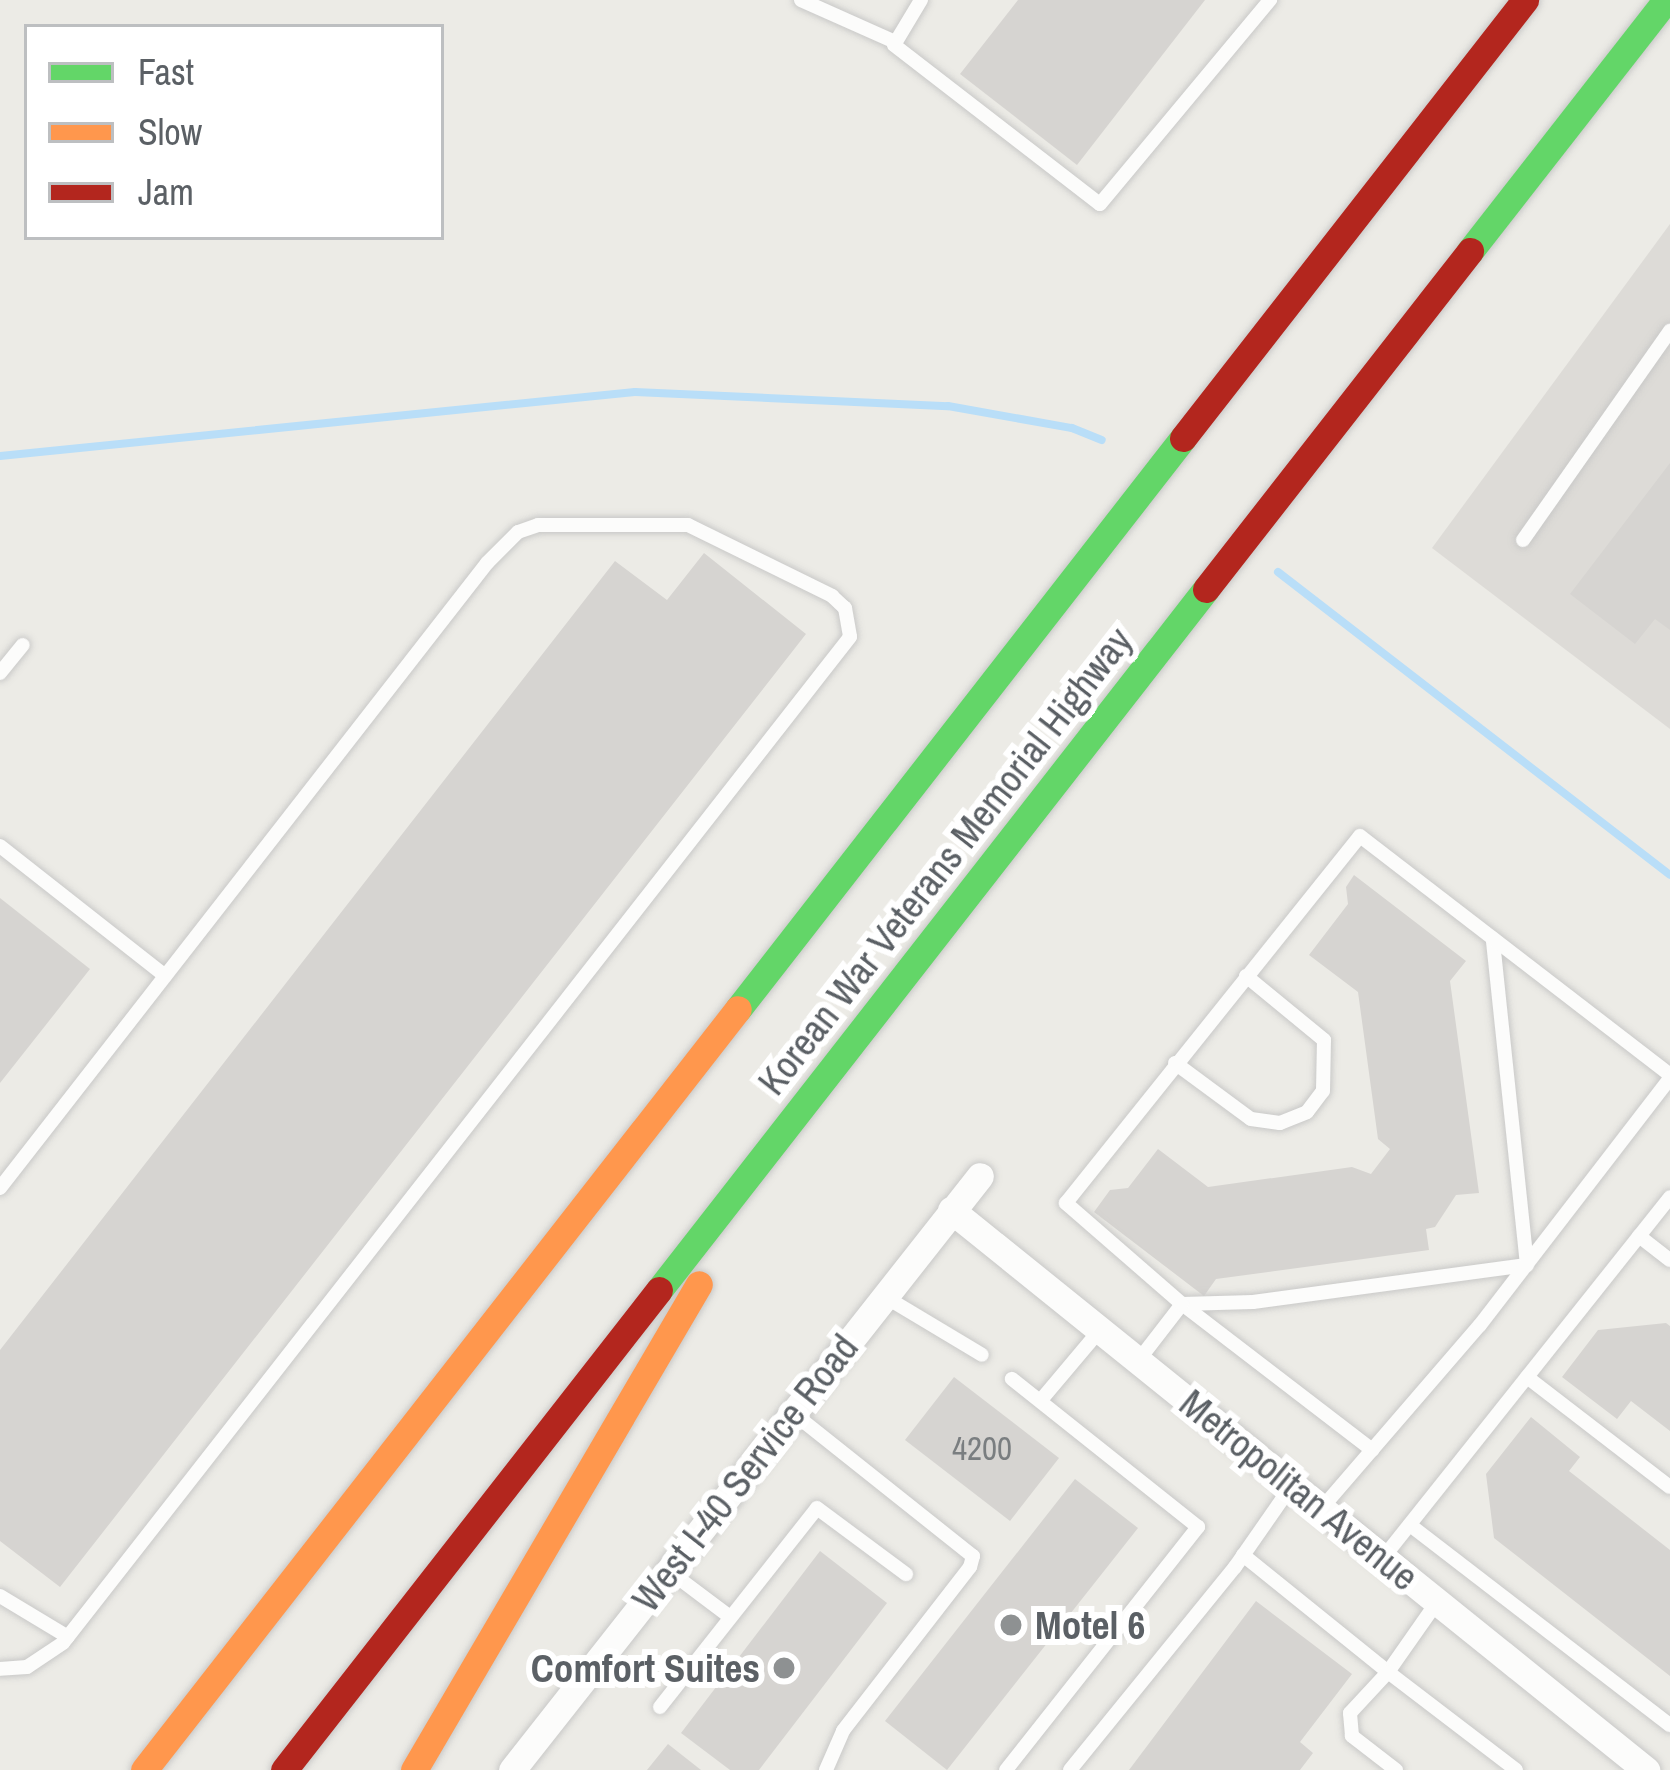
<!DOCTYPE html>
<style>
body{margin:0}
#map{position:relative;width:1670px;height:1770px;overflow:hidden;background:#ecebe6;font-family:"Archivo Narrow",sans-serif}
div>[style]{position:absolute}
.industrial>*{inset:0;background:#dddbd7}
.stream>*{height:8px;margin:-4px;padding:0 4px;transform-origin:4px;border-radius:4px;background:#b9def8}
.building>*{inset:0;background:#d6d4d1}
.roads{filter:drop-shadow(0 0 3px #c9c9c8) drop-shadow(0 0 3px #c9c9c8)}
.lane>*{height:14px;margin:-7px;padding:0 7px;transform-origin:7px;border-radius:7px;background:#fcfcfb}
.street>*{height:27px;margin:-13.5px;padding:0 13.5px;transform-origin:13.5px;border-radius:13.5px;background:#fcfcfb}
.fast>*{height:27px;margin:-13.5px;padding:0 13.5px;transform-origin:13.5px;border-radius:13.5px;background:#63d668}
.slow>*{height:27px;margin:-13.5px;padding:0 13.5px;transform-origin:13.5px;border-radius:13.5px;background:#ff974d}
.jam>*{height:27px;margin:-13.5px;padding:0 13.5px;transform-origin:13.5px;border-radius:13.5px;background:#b3261e}
.dots>*{width:33px;height:33px;translate:-50% -50%;box-sizing:border-box;border:6px solid #fff;border-radius:50%}
span{translate:-50% -50%;white-space:nowrap;text-align:center;line-height:1.15;-webkit-text-stroke:12px #fff;paint-order:stroke}
.number-label{font-size:33px;color:#7a7e80}
.number-label span{-webkit-text-stroke-width:0}
.street-label{font-size:39px;color:#5b6065}
.poi-label{font-size:39px;color:#5b6065;font-weight:700}
.left{translate:0 -50%;text-align:left}
.right{translate:-100% -50%;text-align:right}
.legend{position:absolute;left:24px;top:24px;width:420px;height:216px;box-sizing:border-box;background:#fff;border:3px solid #bdbfc1;margin:0;padding:15px 21px;list-style:none;font-size:36px;color:#5b6065}
.legend li{display:flex;align-items:center;gap:24px;height:60px}
.legend b{width:60px;border:3px solid #bdbfc1}
</style>
<div id="map">
<div class="industrial">
<i style="clip-path:polygon(1670px 224px,1670px 729px,1432px 548px)"></i>
</div>
<div class="stream">
<i style="left:0;top:456px;width:638px;rotate:-5.76deg"></i>
<i style="left:635px;top:392px;width:313px;rotate:2.6deg"></i>
<i style="left:948px;top:406px;width:126px;rotate:10.1deg"></i>
<i style="left:1072px;top:428px;width:32px;rotate:22deg"></i>
<i style="left:1278px;top:572px;width:495px;rotate:37.7deg"></i>
</div>
<div class="building">
<i style="clip-path:polygon(1018px 0,1205px 0,1077px 165px,960px 74px)"></i>
<i style="clip-path:polygon(1670px 463px,1670px 630px,1655px 619px,1635px 644px,1570px 594px)"></i>
<i style="clip-path:polygon(704px 553px,806px 634px,60px 1587px,0 1541px,0 1350px,615px 561px,667px 600px)"></i>
<i style="clip-path:polygon(1354px 875px,1466px 961px,1450px 981px,1479px 1193px,1456px 1195px,1435px 1227px,1426px 1229px,1429px 1250px,1216px 1279px,1204px 1296px,1094px 1212px,1110px 1190px,1128px 1188px,1158px 1149px,1208px 1187px,1352px 1167px,1371px 1174px,1390px 1149px,1378px 1139px,1358px 992px,1309px 955px,1348px 904px,1346px 887px)"></i>
<i style="clip-path:polygon(0 898px,90px 969px,0 1083px)"></i>
<i style="clip-path:polygon(1666px 1323px,1670px 1326px,1670px 1431px,1631px 1401px,1617px 1419px,1562px 1377px,1598px 1330px)"></i>
<i style="clip-path:polygon(954px 1377px,1059px 1458px,1010px 1521px,905px 1440px)"></i>
<i style="clip-path:polygon(1531px 1417px,1580px 1457px,1569px 1471px,1670px 1550px,1670px 1676px,1494px 1538px,1486px 1474px)"></i>
<i style="clip-path:polygon(1075px 1479px,1138px 1528px,947px 1770px,885px 1721px)"></i>
<i style="clip-path:polygon(820px 1551px,887px 1603px,759px 1770px,730px 1770px,681px 1733px)"></i>
<i style="clip-path:polygon(1256px 1601px,1352px 1674px,1300px 1742px,1313px 1753px,1300px 1770px,1129px 1770px)"></i>
<i style="clip-path:polygon(668px 1744px,701px 1770px,647px 1770px)"></i>
</div>
<div class="roads">
<div class="lane">
<i style="left:801px;top:0;width:101px;rotate:24deg"></i>
<i style="left:921px;top:0;width:52px;rotate:121deg"></i>
<i style="left:894px;top:45px;width:260px;rotate:37.7deg"></i>
<i style="left:1100px;top:204px;width:266px;rotate:-50.2deg"></i>
<i style="left:1523px;top:540px;width:256px;rotate:-54.9deg"></i>
<i style="left:0;top:673px;width:36px;rotate:-51deg"></i>
<i style="left:0;top:846px;width:210px;rotate:38.2deg"></i>
<i style="left:1175px;top:1063px;width:94px;rotate:36.4deg"></i>
<i style="left:1251px;top:1119px;width:29px;rotate:8deg"></i>
<i style="left:1280px;top:1123px;width:29px;rotate:-22deg"></i>
<i style="left:1307px;top:1112px;width:26px;rotate:-53deg"></i>
<i style="left:1323px;top:1091px;width:51px;rotate:-88.9deg"></i>
<i style="left:1324px;top:1040px;width:101px;rotate:-140.6deg"></i>
<i style="left:0;top:1188px;width:792px;rotate:-52.07deg"></i>
<i style="left:487px;top:563px;width:44px;rotate:-45deg"></i>
<i style="left:518px;top:532px;width:21px;rotate:-19deg"></i>
<i style="left:538px;top:525px;width:150px"></i>
<i style="left:688px;top:525px;width:161px;rotate:26.2deg"></i>
<i style="left:832px;top:596px;width:18px;rotate:43deg"></i>
<i style="left:845px;top:608px;width:29px;rotate:80deg"></i>
<i style="left:850px;top:637px;width:1277px;rotate:128.04deg"></i>
<i style="left:63px;top:1643px;width:43px;rotate:146.3deg"></i>
<i style="left:27px;top:1667px;width:27px;rotate:176deg"></i>
<i style="left:1639px;top:1236px;width:39px;rotate:38deg"></i>
<i style="left:884px;top:1296px;width:114px;rotate:31deg"></i>
<i style="left:1182px;top:1304px;width:71px;rotate:-1.6deg"></i>
<i style="left:1253px;top:1302px;width:276px;rotate:-7.7deg"></i>
<i style="left:1527px;top:1265px;width:328px;rotate:-96deg"></i>
<i style="left:1182px;top:1304px;width:240px;rotate:37.5deg"></i>
<i style="left:1138px;top:1361px;width:72px;rotate:-52.3deg"></i>
<i style="left:1182px;top:1304px;width:154px;rotate:-139deg"></i>
<i style="left:1066px;top:1203px;width:470px;rotate:-51.3deg"></i>
<i style="left:1360px;top:836px;width:391px;rotate:37.6deg"></i>
<i style="left:1527px;top:1377px;width:180px;rotate:37.6deg"></i>
<i style="left:1041px;top:1400px;width:92px;rotate:-49.9deg"></i>
<i style="left:793px;top:1413px;width:230px;rotate:38.5deg"></i>
<i style="left:973px;top:1556px;width:11px;rotate:105deg"></i>
<i style="left:970px;top:1567px;width:207px;rotate:127.8deg"></i>
<i style="left:843px;top:1731px;width:43px;rotate:113.6deg"></i>
<i style="left:1321px;top:1509px;width:243px;rotate:-49.2deg"></i>
<i style="left:1480px;top:1325px;width:312px;rotate:-52.4deg"></i>
<i style="left:1410px;top:1525px;width:328px;rotate:37.6deg"></i>
<i style="left:1243px;top:1555px;width:186px;rotate:38.9deg"></i>
<i style="left:1388px;top:1672px;width:85px;rotate:-55deg"></i>
<i style="left:1383px;top:1558px;width:461px;rotate:-51.5deg"></i>
<i style="left:669px;top:1571px;width:75px;rotate:36.9deg"></i>
<i style="left:0;top:1596px;width:79px;rotate:31.1deg"></i>
<i style="left:660px;top:1707px;width:253px;rotate:-51.7deg"></i>
<i style="left:817px;top:1508px;width:111px;rotate:36.6deg"></i>
<i style="left:1006px;top:1770px;width:310px;rotate:-51.7deg"></i>
<i style="left:1198px;top:1527px;width:238px;rotate:-141.5deg"></i>
<i style="left:1070px;top:1770px;width:262px;rotate:-50.9deg"></i>
<i style="left:1235px;top:1567px;width:100px;rotate:-55.2deg"></i>
<i style="left:1396px;top:1770px;width:56px;rotate:-142.3deg"></i>
<i style="left:1352px;top:1736px;width:23px;rotate:-95deg"></i>
<i style="left:1350px;top:1713px;width:56px;rotate:-47.2deg"></i>
<i style="left:1388px;top:1672px;width:161px;rotate:37.4deg"></i>
</div>
<div class="street">
<i style="left:951px;top:1210px;width:893px;rotate:38.86deg"></i>
<i style="left:512px;top:1770px;width:756px;rotate:-51.77deg"></i>
</div>
<div class="fast">
<i style="left:1470px;top:251px;width:318px;rotate:-52deg"></i>
<i style="left:738px;top:1009px;width:724px;rotate:-52.07deg"></i>
<i style="left:659px;top:1290px;width:889px;rotate:-52.03deg"></i>
</div>
<div class="slow">
<i style="left:144px;top:1770px;width:965px;rotate:-52.03deg"></i>
<i style="left:414px;top:1770px;width:563px;rotate:-59.61deg"></i>
</div>
<div class="jam">
<i style="left:1183px;top:438px;width:556px;rotate:-52.02deg"></i>
<i style="left:1206px;top:589px;width:429px;rotate:-52deg"></i>
<i style="left:284px;top:1770px;width:609px;rotate:-52deg"></i>
</div>
</div>
<div class="dots">
<i style="left:1011px;top:1625px;background:#8e9192"></i>
<i style="left:784px;top:1668px;background:#8e9192"></i>
</div>
<div class="number-label">
<span style="left:982px;top:1449px">4200</span>
</div>
<div class="street-label">
<span style="left:945px;top:861px;rotate:-52deg">Korean War Veterans Memorial Highway</span>
<span style="left:745px;top:1473px;rotate:-52deg">West I-40 Service Road</span>
<span style="left:1299px;top:1490px;rotate:39deg">Metropolitan Avenue</span>
</div>
<div class="poi-label">
<span class="left" style="left:1035px;top:1625px">Motel 6</span>
<span class="right" style="left:760px;top:1668px">Comfort Suites</span>
</div>
<ul class="legend">
<li><b style="height:15px;background:#63d668"></b>Fast</li>
<li><b style="height:15px;background:#ff974d"></b>Slow</li>
<li><b style="height:15px;background:#b3261e"></b>Jam</li>
</ul>
</div>
